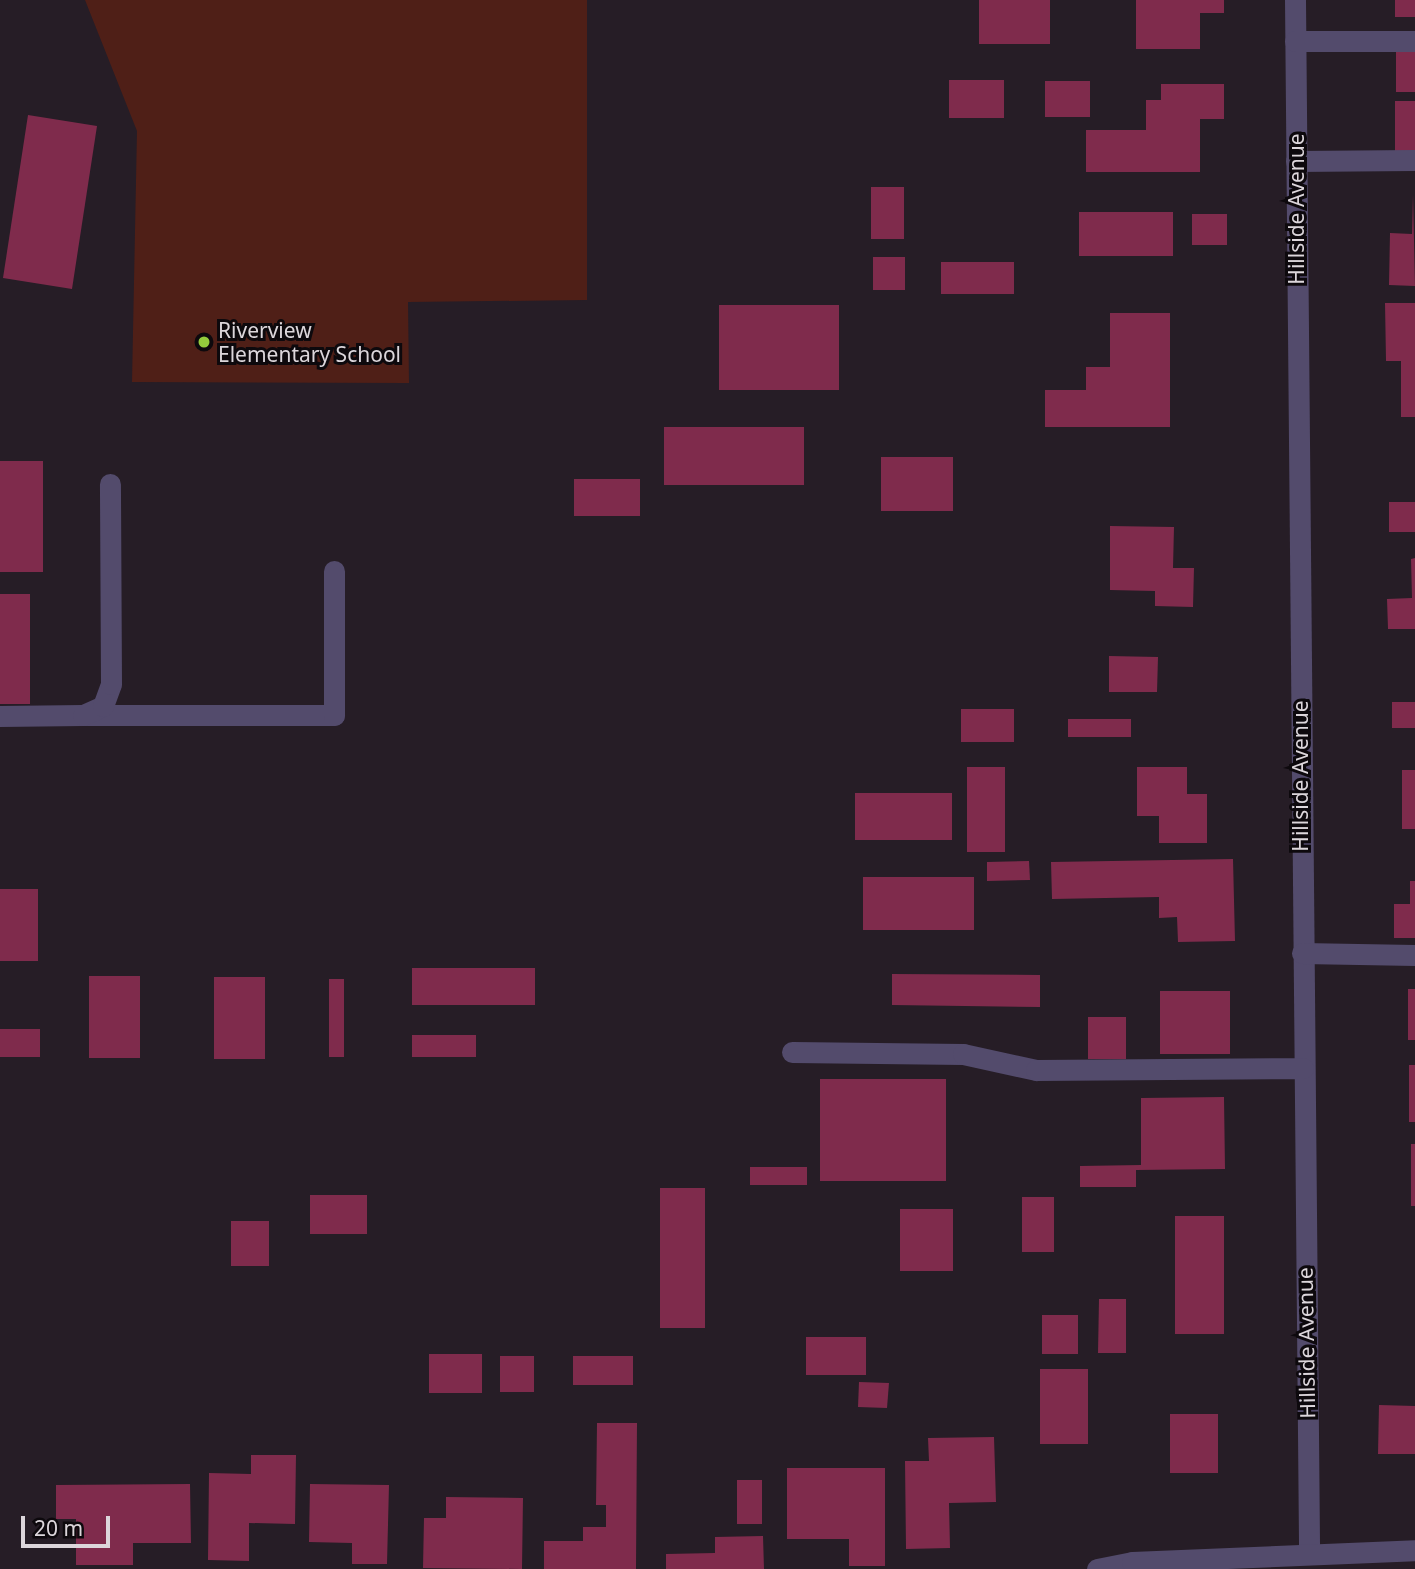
<!DOCTYPE html>
<style>
body{margin:0}
#map{position:relative;width:1415px;height:1569px;overflow:hidden;background:#261d26;font-family:"Noto Sans",sans-serif}
div>[style]{position:absolute}
.green>*{inset:0;background:#4f1f17}
.building>*{inset:0;background:#7f2b4c}
.minor>*{height:21px;margin:-10.5px;padding:0 10.5px;transform-origin:10.5px;border-radius:10.5px;background:#534b6c}
.dots>*{width:19px;height:19px;translate:-50% -50%;box-sizing:border-box;border:4px solid #0d090d;border-radius:50%}
span{translate:-50% -50%;white-space:nowrap;text-align:center;line-height:1.15;-webkit-text-stroke:6px #0d090d;paint-order:stroke}
.street-label{font-size:21px;color:#dcd6db}
.poi-label{font-size:21px;color:#dcd6db}
.left{translate:0 -50%;text-align:left}
.scale{position:absolute;left:21px;top:1516px;width:89px;height:32px;box-sizing:border-box;border:4px solid #dcd6db;border-top:0;padding-left:9px;font-size:21px;line-height:24px;white-space:nowrap;color:#dcd6db;-webkit-text-stroke:5px #0d090d;paint-order:stroke}
</style>
<div id="map">
<div class="green">
<i style="clip-path:polygon(85px 0,587px 0,587px 300px,408px 302px,409px 383px,132px 382px,137px 131px)"></i>
</div>
<div class="building">
<i style="clip-path:polygon(979px 0,1050px 0,1050px 44px,979px 44px)"></i>
<i style="clip-path:polygon(1136px 0,1224px 0,1224px 13px,1200px 13px,1200px 49px,1136px 49px)"></i>
<i style="clip-path:polygon(1395px 0,1415px 0,1415px 17px,1395px 17px)"></i>
<i style="clip-path:polygon(1396px 50px,1415px 50px,1415px 92px,1396px 92px)"></i>
<i style="clip-path:polygon(949px 80px,1004px 80px,1004px 118px,949px 118px)"></i>
<i style="clip-path:polygon(1045px 81px,1090px 81px,1090px 117px,1045px 117px)"></i>
<i style="clip-path:polygon(1161px 84px,1224px 84px,1224px 119px,1200px 119px,1200px 172px,1086px 172px,1086px 130px,1146px 130px,1146px 100px,1161px 100px)"></i>
<i style="clip-path:polygon(1395px 101px,1415px 101px,1415px 158px,1395px 158px)"></i>
<i style="clip-path:polygon(28px 115px,97px 126px,72px 289px,3px 278px)"></i>
<i style="clip-path:polygon(871px 187px,904px 187px,904px 239px,871px 239px)"></i>
<i style="clip-path:polygon(1413px 194px,1415px 286px,1389px 285px,1390px 233px,1412px 234px)"></i>
<i style="clip-path:polygon(1079px 212px,1173px 212px,1173px 256px,1079px 256px)"></i>
<i style="clip-path:polygon(1192px 214px,1227px 214px,1227px 245px,1192px 245px)"></i>
<i style="clip-path:polygon(873px 257px,905px 257px,905px 290px,873px 290px)"></i>
<i style="clip-path:polygon(941px 262px,1014px 262px,1014px 294px,941px 294px)"></i>
<i style="clip-path:polygon(1385px 303px,1415px 303px,1415px 417px,1401px 417px,1401px 361px,1386px 361px)"></i>
<i style="clip-path:polygon(719px 305px,839px 305px,839px 390px,719px 390px)"></i>
<i style="clip-path:polygon(1110px 313px,1170px 313px,1170px 427px,1045px 427px,1045px 390px,1086px 390px,1086px 367px,1110px 367px)"></i>
<i style="clip-path:polygon(664px 427px,804px 427px,804px 485px,664px 485px)"></i>
<i style="clip-path:polygon(881px 457px,953px 457px,953px 511px,881px 511px)"></i>
<i style="clip-path:polygon(0 461px,43px 461px,43px 572px,0 572px)"></i>
<i style="clip-path:polygon(574px 479px,640px 479px,640px 516px,574px 516px)"></i>
<i style="clip-path:polygon(1389px 502px,1415px 502px,1415px 532px,1389px 532px)"></i>
<i style="clip-path:polygon(1110px 526px,1174px 527px,1173px 568px,1194px 568px,1193px 607px,1155px 606px,1155px 591px,1110px 590px)"></i>
<i style="clip-path:polygon(1415px 558px,1415px 629px,1388px 629px,1387px 599px,1412px 598px,1411px 559px)"></i>
<i style="clip-path:polygon(0 594px,30px 594px,30px 704px,0 704px)"></i>
<i style="clip-path:polygon(1109px 656px,1158px 657px,1157px 692px,1109px 692px)"></i>
<i style="clip-path:polygon(1392px 702px,1415px 702px,1415px 728px,1392px 728px)"></i>
<i style="clip-path:polygon(961px 709px,1014px 709px,1014px 742px,961px 742px)"></i>
<i style="clip-path:polygon(1068px 719px,1131px 719px,1131px 737px,1068px 737px)"></i>
<i style="clip-path:polygon(967px 767px,1005px 767px,1005px 852px,967px 852px)"></i>
<i style="clip-path:polygon(1137px 767px,1187px 767px,1187px 794px,1207px 794px,1207px 843px,1159px 843px,1159px 816px,1137px 816px)"></i>
<i style="clip-path:polygon(1402px 770px,1415px 770px,1415px 829px,1402px 829px)"></i>
<i style="clip-path:polygon(855px 793px,952px 793px,952px 840px,855px 840px)"></i>
<i style="clip-path:polygon(1233px 859px,1235px 941px,1178px 942px,1177px 917px,1159px 918px,1159px 897px,1052px 899px,1051px 862px)"></i>
<i style="clip-path:polygon(1029px 861px,1030px 880px,987px 881px,987px 862px)"></i>
<i style="clip-path:polygon(863px 877px,974px 877px,974px 930px,863px 930px)"></i>
<i style="clip-path:polygon(1410px 881px,1415px 881px,1415px 938px,1394px 938px,1394px 904px,1410px 904px)"></i>
<i style="clip-path:polygon(0 889px,38px 889px,38px 961px,0 961px)"></i>
<i style="clip-path:polygon(412px 968px,535px 968px,535px 1005px,412px 1005px)"></i>
<i style="clip-path:polygon(892px 974px,1040px 975px,1040px 1007px,892px 1005px)"></i>
<i style="clip-path:polygon(89px 976px,140px 976px,140px 1058px,89px 1058px)"></i>
<i style="clip-path:polygon(214px 977px,265px 977px,265px 1059px,214px 1059px)"></i>
<i style="clip-path:polygon(329px 979px,344px 979px,344px 1057px,329px 1057px)"></i>
<i style="clip-path:polygon(1408px 989px,1415px 989px,1415px 1040px,1408px 1040px)"></i>
<i style="clip-path:polygon(1160px 991px,1230px 991px,1230px 1054px,1160px 1054px)"></i>
<i style="clip-path:polygon(1088px 1017px,1126px 1017px,1126px 1059px,1088px 1059px)"></i>
<i style="clip-path:polygon(0 1029px,40px 1029px,40px 1057px,0 1057px)"></i>
<i style="clip-path:polygon(412px 1035px,476px 1035px,476px 1057px,412px 1057px)"></i>
<i style="clip-path:polygon(1409px 1065px,1415px 1065px,1415px 1122px,1409px 1122px)"></i>
<i style="clip-path:polygon(820px 1079px,946px 1079px,946px 1181px,820px 1181px)"></i>
<i style="clip-path:polygon(1224px 1097px,1225px 1169px,1136px 1170px,1136px 1187px,1080px 1187px,1080px 1166px,1141px 1165px,1141px 1098px)"></i>
<i style="clip-path:polygon(1411px 1144px,1415px 1144px,1415px 1206px,1411px 1206px)"></i>
<i style="clip-path:polygon(750px 1167px,807px 1167px,807px 1185px,750px 1185px)"></i>
<i style="clip-path:polygon(660px 1188px,705px 1188px,705px 1328px,660px 1328px)"></i>
<i style="clip-path:polygon(310px 1195px,367px 1195px,367px 1234px,310px 1234px)"></i>
<i style="clip-path:polygon(1022px 1197px,1054px 1197px,1054px 1252px,1022px 1252px)"></i>
<i style="clip-path:polygon(900px 1209px,953px 1209px,953px 1271px,900px 1271px)"></i>
<i style="clip-path:polygon(1175px 1216px,1224px 1216px,1224px 1334px,1175px 1334px)"></i>
<i style="clip-path:polygon(231px 1221px,269px 1221px,269px 1266px,231px 1266px)"></i>
<i style="clip-path:polygon(1099px 1299px,1126px 1299px,1126px 1353px,1098px 1353px)"></i>
<i style="clip-path:polygon(1042px 1315px,1078px 1315px,1078px 1354px,1042px 1354px)"></i>
<i style="clip-path:polygon(806px 1337px,866px 1337px,866px 1375px,806px 1375px)"></i>
<i style="clip-path:polygon(429px 1354px,482px 1354px,482px 1393px,429px 1393px)"></i>
<i style="clip-path:polygon(500px 1356px,534px 1356px,534px 1392px,500px 1392px)"></i>
<i style="clip-path:polygon(573px 1356px,633px 1356px,633px 1385px,573px 1385px)"></i>
<i style="clip-path:polygon(1040px 1369px,1088px 1369px,1088px 1444px,1040px 1444px)"></i>
<i style="clip-path:polygon(859px 1382px,889px 1383px,887px 1408px,858px 1407px)"></i>
<i style="clip-path:polygon(1379px 1405px,1415px 1406px,1415px 1454px,1378px 1454px)"></i>
<i style="clip-path:polygon(1170px 1414px,1218px 1414px,1218px 1473px,1170px 1473px)"></i>
<i style="clip-path:polygon(597px 1423px,637px 1423px,636px 1569px,544px 1569px,544px 1541px,583px 1541px,583px 1527px,606px 1527px,606px 1505px,596px 1505px)"></i>
<i style="clip-path:polygon(994px 1437px,996px 1502px,949px 1503px,950px 1548px,906px 1549px,905px 1461px,929px 1461px,928px 1438px)"></i>
<i style="clip-path:polygon(251px 1455px,296px 1455px,295px 1524px,249px 1523px,249px 1561px,208px 1560px,209px 1473px,251px 1474px)"></i>
<i style="clip-path:polygon(787px 1468px,885px 1468px,885px 1566px,849px 1566px,849px 1539px,787px 1539px)"></i>
<i style="clip-path:polygon(737px 1480px,762px 1480px,762px 1524px,737px 1524px)"></i>
<i style="clip-path:polygon(190px 1484px,191px 1543px,133px 1543px,133px 1565px,76px 1565px,76px 1519px,56px 1519px,56px 1485px)"></i>
<i style="clip-path:polygon(310px 1484px,389px 1485px,387px 1564px,352px 1564px,352px 1543px,309px 1542px)"></i>
<i style="clip-path:polygon(446px 1497px,523px 1498px,522px 1569px,423px 1568px,424px 1518px,446px 1518px)"></i>
<i style="clip-path:polygon(763px 1536px,764px 1569px,666px 1569px,666px 1554px,715px 1553px,715px 1537px)"></i>
</div>
<div class="minor">
<i style="left:1295px;top:0;width:1552px;rotate:89.48deg"></i>
<i style="left:1295px;top:41px;width:120px"></i>
<i style="left:1296px;top:161px;width:119px;rotate:-0.5deg"></i>
<i style="left:83px;top:715px;width:251px"></i>
<i style="left:334px;top:715px;width:144px;rotate:-90deg"></i>
<i style="left:0;top:716px;width:83px;rotate:-0.7deg"></i>
<i style="left:83px;top:715px;width:22px;rotate:-24deg"></i>
<i style="left:103px;top:706px;width:23px;rotate:-70deg"></i>
<i style="left:111px;top:684px;width:200px;rotate:-90.3deg"></i>
<i style="left:1302px;top:953px;width:113px;rotate:1deg"></i>
<i style="left:792px;top:1052px;width:171px;rotate:0.7deg"></i>
<i style="left:963px;top:1054px;width:75px;rotate:12.4deg"></i>
<i style="left:1036px;top:1070px;width:267px;rotate:-0.4deg"></i>
<i style="left:1097px;top:1569px;width:36px;rotate:-11deg"></i>
<i style="left:1132px;top:1562px;width:283px;rotate:-2.4deg"></i>
</div>
<div class="dots">
<i style="left:204px;top:342px;background:#94cc3c"></i>
</div>
<div class="street-label">
<span style="left:1296px;top:209px;rotate:-90deg">Hillside Avenue</span>
<span style="left:1300px;top:776px;rotate:-90deg">Hillside Avenue</span>
<span style="left:1306px;top:1343px;rotate:-91deg">Hillside Avenue</span>
</div>
<div class="poi-label">
<span class="left" style="left:218px;top:342px">Riverview<br>Elementary School</span>
</div>
<div class="scale">20 m</div>
</div>
